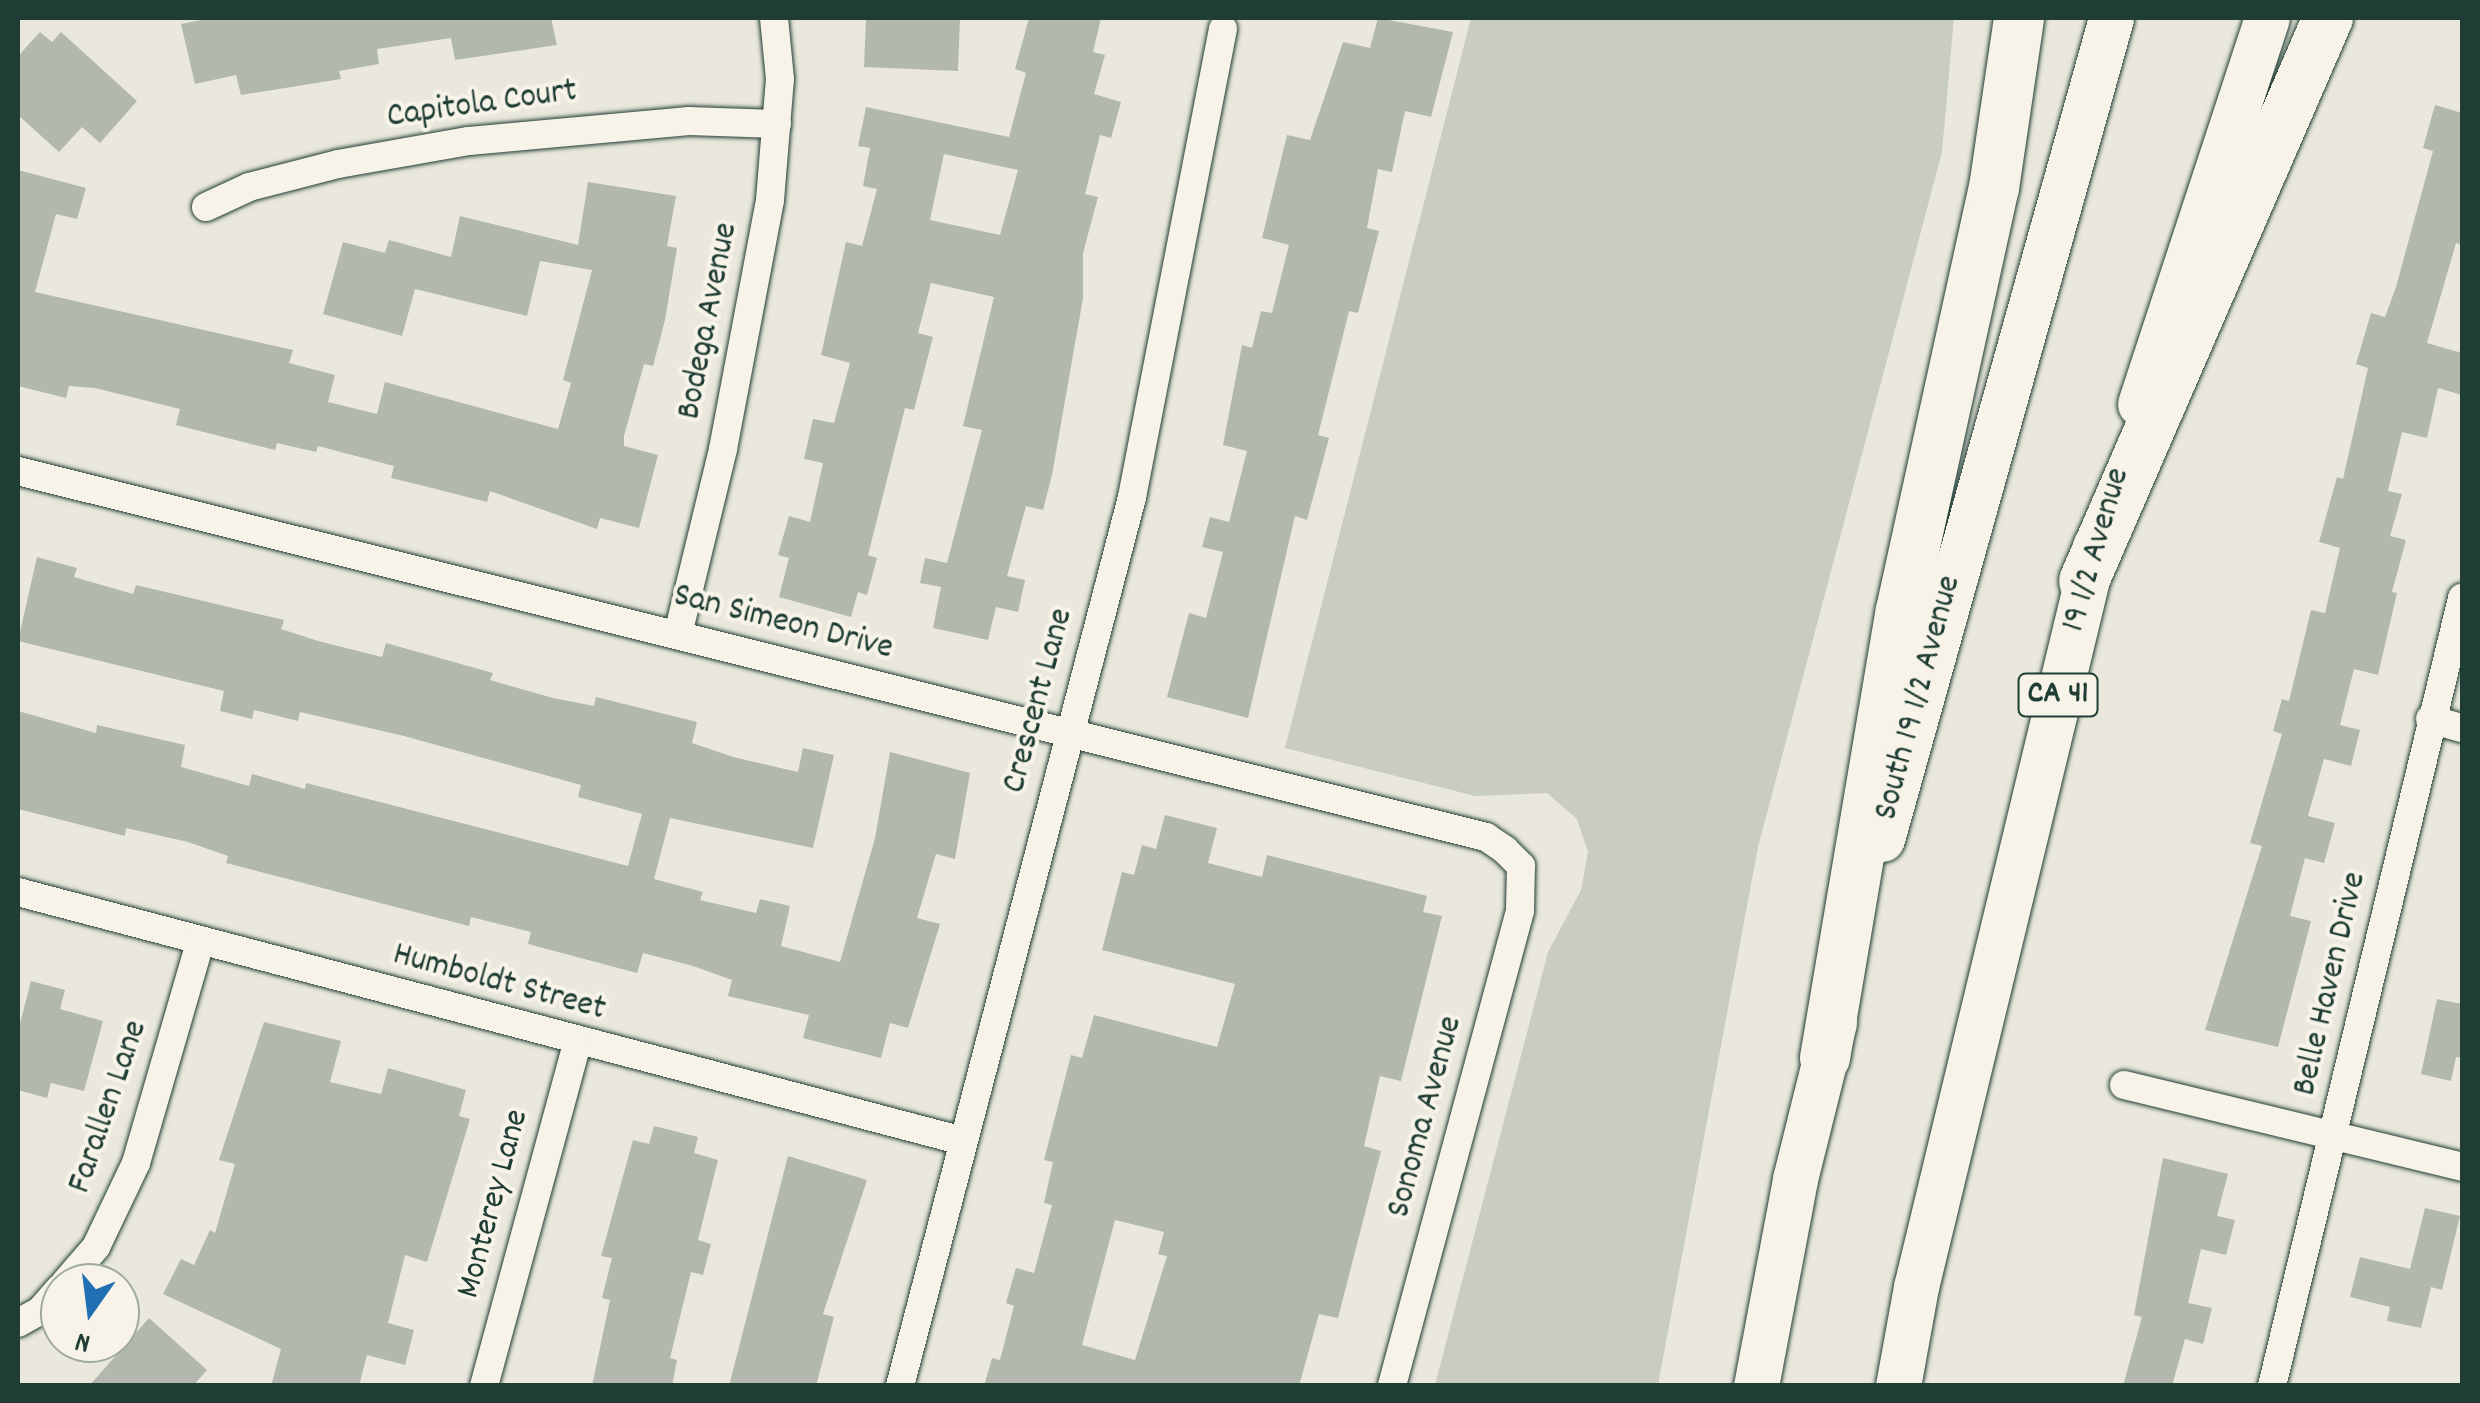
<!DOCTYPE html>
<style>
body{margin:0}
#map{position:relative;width:2480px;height:1403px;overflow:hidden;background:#eae8dd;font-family:Dekko,sans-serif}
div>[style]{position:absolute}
.green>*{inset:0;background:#c8ccc1}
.building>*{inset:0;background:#b2b8ae}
.roads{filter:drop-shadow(0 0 2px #1f3d34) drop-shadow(0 0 2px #1f3d34)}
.minor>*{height:28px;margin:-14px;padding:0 14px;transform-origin:14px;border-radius:14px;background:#f7f3e8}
.trunk>*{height:45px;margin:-22.5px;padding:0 22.5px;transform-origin:22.5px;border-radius:22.5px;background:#f7f3e8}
.motorway>*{height:50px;margin:-25px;padding:0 25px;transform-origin:25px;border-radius:25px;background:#f7f3e8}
span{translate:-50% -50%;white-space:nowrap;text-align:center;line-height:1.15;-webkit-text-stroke:8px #f7f3e8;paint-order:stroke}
.shield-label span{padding:2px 8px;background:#f7f3e8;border:2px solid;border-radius:8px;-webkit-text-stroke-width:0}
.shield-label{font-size:32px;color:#1f3d34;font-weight:700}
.street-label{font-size:35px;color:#1f3d34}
.frame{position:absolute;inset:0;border:20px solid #1f3d34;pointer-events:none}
.north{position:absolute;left:40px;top:1263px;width:100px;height:100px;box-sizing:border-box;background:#f7f3e8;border:2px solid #a1aaa0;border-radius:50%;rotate:194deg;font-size:28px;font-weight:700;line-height:40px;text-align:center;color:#1f3d34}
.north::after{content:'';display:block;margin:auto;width:35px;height:45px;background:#1f6fb2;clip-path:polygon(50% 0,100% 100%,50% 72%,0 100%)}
</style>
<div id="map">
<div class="green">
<i style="clip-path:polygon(1471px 18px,1954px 18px,1942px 152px,1758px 847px,1658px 1385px,1435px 1385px,1548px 952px,1581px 890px,1588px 852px,1577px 819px,1547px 793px,1475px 796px,1285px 748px)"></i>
</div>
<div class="building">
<i style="clip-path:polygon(211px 18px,551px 18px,557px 45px,455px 60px,451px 38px,377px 49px,379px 64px,339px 71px,341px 79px,241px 95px,236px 75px,195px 84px,181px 24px)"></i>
<i style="clip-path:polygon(866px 18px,960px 18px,958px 71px,864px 67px)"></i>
<i style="clip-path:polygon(evenodd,1029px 18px,1101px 18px,1093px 52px,1105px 55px,1094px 94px,1121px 102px,1111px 138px,1100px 135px,1085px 194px,1098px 197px,1083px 253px,1083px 298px,1052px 475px,1043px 510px,1026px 506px,1007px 576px,1025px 580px,1018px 612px,996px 607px,988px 640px,933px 628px,941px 587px,920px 583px,925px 558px,947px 563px,982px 430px,963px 426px,994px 297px,931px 283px,918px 333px,933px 337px,914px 410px,905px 408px,868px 555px,877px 558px,867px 595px,858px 592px,851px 617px,779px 597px,789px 558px,778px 555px,789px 516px,810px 522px,823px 463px,804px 459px,813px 419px,834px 423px,850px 363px,821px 355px,846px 242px,862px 246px,877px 189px,863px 186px,870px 148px,858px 146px,866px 107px,1009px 137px,1026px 73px,1015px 69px,1029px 18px,944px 154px,1018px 170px,1000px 235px,930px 220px,944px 154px)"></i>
<i style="clip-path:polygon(1378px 18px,1453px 32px,1431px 117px,1405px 111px,1392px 172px,1378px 169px,1367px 228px,1379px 231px,1358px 313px,1349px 311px,1318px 435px,1329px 438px,1307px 520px,1295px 516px,1248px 718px,1167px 697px,1189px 613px,1206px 618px,1223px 552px,1202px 547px,1210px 517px,1229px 522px,1247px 451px,1223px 445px,1242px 345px,1252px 348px,1261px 311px,1272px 313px,1289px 245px,1262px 238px,1287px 135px,1310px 140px,1343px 42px,1370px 48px)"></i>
<i style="clip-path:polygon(40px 32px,52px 42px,61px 32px,137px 101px,100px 143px,82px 127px,59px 152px,18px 115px,18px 56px)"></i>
<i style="clip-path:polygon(2435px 105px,2462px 113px,2462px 245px,2456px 243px,2427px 343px,2462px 353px,2462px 395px,2438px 388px,2427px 438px,2402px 432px,2388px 491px,2402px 494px,2390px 536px,2406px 540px,2392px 592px,2397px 593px,2378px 675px,2354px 669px,2340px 725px,2360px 730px,2351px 766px,2324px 759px,2308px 816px,2335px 823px,2324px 863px,2305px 858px,2290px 916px,2311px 921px,2278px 1047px,2205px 1030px,2262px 846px,2250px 843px,2282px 734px,2273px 731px,2282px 699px,2289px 701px,2311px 610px,2325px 613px,2340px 548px,2319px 542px,2337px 477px,2343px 479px,2368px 368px,2356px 364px,2371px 313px,2385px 317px,2396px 287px,2433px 151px,2423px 148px)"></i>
<i style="clip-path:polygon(18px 170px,86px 188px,77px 219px,56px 214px,35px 292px,293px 350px,289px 363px,335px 375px,328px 402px,377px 414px,385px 382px,558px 429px,571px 383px,563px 380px,592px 270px,540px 261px,527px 316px,415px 289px,402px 336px,323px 314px,343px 242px,385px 253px,389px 240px,451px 257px,460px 216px,578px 245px,588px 182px,676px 196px,667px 246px,677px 248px,665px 320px,653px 366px,644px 364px,624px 436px,624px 446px,658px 455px,639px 528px,600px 518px,597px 529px,490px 491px,487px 502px,420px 485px,391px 478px,394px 466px,318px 446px,316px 452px,277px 443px,275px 450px,176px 425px,180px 409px,95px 388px,69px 386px,66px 398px,18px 386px)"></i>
<i style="clip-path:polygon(37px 557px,77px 568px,74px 577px,133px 594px,136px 585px,284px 620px,281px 629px,318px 641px,382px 657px,386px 643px,493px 673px,490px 680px,553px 698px,594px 706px,596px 697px,697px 722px,692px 743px,733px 757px,798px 772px,803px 748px,834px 755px,813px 848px,670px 818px,654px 879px,703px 892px,700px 900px,756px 913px,760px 899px,790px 906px,781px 946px,840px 962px,875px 838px,890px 752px,970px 773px,955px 859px,936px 854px,917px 918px,940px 924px,908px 1028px,890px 1023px,881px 1058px,803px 1038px,809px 1015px,728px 996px,732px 980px,693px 966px,643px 953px,637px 973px,528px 944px,531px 932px,471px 917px,469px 926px,226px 863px,228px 856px,188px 842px,126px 828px,125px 836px,18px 809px,18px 711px,96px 733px,97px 725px,185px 745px,181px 767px,249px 786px,252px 774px,305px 789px,306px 783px,628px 866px,642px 814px,578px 797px,581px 785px,404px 736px,300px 712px,298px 721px,254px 710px,252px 719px,220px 711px,224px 691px,18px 641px)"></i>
<i style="clip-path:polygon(evenodd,1165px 815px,1217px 828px,1208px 863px,1262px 877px,1267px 855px,1427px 896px,1423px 912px,1442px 916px,1401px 1081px,1380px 1076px,1364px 1146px,1381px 1151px,1338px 1318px,1319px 1314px,1299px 1386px,984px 1386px,992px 1358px,1000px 1360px,1014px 1306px,1006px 1303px,1016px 1268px,1034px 1273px,1052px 1205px,1044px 1203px,1053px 1162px,1044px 1160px,1071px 1055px,1082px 1058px,1094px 1015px,1217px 1047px,1235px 984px,1102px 950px,1122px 872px,1134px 875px,1142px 845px,1156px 849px,1165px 815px,1115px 1220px,1164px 1232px,1158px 1254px,1167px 1256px,1135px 1360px,1082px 1345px,1115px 1220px)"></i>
<i style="clip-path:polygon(31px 981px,65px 990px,60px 1009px,103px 1021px,84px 1091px,51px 1083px,47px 1098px,18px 1090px,18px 1031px)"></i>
<i style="clip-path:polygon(2437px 999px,2462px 1004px,2462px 1058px,2456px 1057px,2451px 1081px,2421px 1074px)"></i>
<i style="clip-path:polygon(264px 1022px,341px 1041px,330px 1082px,381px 1094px,388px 1068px,466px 1090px,459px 1116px,470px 1119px,427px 1262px,405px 1255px,388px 1323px,414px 1330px,405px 1365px,367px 1355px,359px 1386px,271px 1386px,281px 1349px,163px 1294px,181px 1259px,194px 1265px,210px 1230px,215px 1233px,235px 1164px,219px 1160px)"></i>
<i style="clip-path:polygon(654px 1126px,698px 1137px,694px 1153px,718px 1160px,698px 1240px,711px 1244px,703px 1275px,691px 1272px,670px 1358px,677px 1360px,672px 1386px,592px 1386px,610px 1300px,602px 1298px,612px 1258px,601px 1256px,633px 1140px,649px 1144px)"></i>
<i style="clip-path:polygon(788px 1156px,867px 1180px,823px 1314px,834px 1317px,816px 1386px,729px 1386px)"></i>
<i style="clip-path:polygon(2163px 1158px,2228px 1174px,2217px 1216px,2235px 1220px,2226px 1255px,2201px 1249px,2188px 1303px,2212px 1308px,2203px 1344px,2185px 1339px,2172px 1386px,2123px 1386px,2142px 1317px,2134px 1315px)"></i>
<i style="clip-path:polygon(2425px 1208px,2460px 1216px,2442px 1290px,2431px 1287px,2421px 1328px,2387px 1321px,2390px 1307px,2350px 1297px,2360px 1257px,2410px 1269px)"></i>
<i style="clip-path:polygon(149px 1318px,207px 1370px,193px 1386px,89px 1386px)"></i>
</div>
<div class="roads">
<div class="minor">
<i style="left:206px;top:207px;width:47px;rotate:-24.9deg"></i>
<i style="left:249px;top:187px;width:92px;rotate:-14.5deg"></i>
<i style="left:338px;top:164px;width:133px;rotate:-10deg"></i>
<i style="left:469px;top:141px;width:221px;rotate:-5.2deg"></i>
<i style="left:689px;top:121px;width:88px;rotate:2deg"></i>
<i style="left:18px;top:471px;width:1513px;rotate:14deg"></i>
<i style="left:1486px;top:837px;width:23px;rotate:34deg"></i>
<i style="left:1505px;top:850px;width:23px;rotate:45deg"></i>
<i style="left:1521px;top:866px;width:45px;rotate:91.3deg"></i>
<i style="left:1520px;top:911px;width:492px;rotate:105.1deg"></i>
<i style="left:678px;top:634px;width:190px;rotate:-76.3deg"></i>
<i style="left:723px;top:449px;width:253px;rotate:-79.3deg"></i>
<i style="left:770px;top:200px;width:121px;rotate:-85.3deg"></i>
<i style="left:780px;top:79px;width:61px;rotate:-95.6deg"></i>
<i style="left:2430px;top:719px;width:33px;rotate:16deg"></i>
<i style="left:18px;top:892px;width:977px;rotate:14.76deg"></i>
<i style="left:2124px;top:1085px;width:348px;rotate:13.6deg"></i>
<i style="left:65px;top:1283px;width:48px;rotate:-49.3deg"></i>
<i style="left:96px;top:1247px;width:93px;rotate:-64.5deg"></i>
<i style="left:136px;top:1163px;width:229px;rotate:-73.8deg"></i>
<i style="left:18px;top:1323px;width:25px;rotate:-29deg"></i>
<i style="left:40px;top:1311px;width:30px;rotate:-49deg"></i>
<i style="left:484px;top:1386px;width:355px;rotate:-74.8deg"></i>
<i style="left:900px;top:1386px;width:919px;rotate:-75.37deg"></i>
<i style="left:1132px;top:497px;width:477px;rotate:-79deg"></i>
<i style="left:2272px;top:1386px;width:811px;rotate:-76.44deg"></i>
</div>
<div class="trunk">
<i style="left:2140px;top:404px;width:406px;rotate:-71.8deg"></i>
<i style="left:1882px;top:839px;width:852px;rotate:-74.41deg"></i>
<i style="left:1756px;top:1386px;width:211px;rotate:-79.3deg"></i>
<i style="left:1795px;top:1179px;width:162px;rotate:-76deg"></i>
<i style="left:1898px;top:1386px;width:101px;rotate:-79.7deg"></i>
<i style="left:1916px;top:1287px;width:762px;rotate:-76.42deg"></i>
</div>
<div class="motorway">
<i style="left:2084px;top:581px;width:614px;rotate:-66.57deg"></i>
<i style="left:1825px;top:1058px;width:454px;rotate:-80.4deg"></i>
<i style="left:1901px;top:610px;width:432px;rotate:-77.6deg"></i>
<i style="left:1994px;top:188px;width:172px;rotate:-81.6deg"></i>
</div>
</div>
<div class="shield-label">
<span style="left:2058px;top:695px">CA 41</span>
</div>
<div class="street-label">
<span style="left:482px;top:105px;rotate:-8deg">Capitola Court</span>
<span style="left:709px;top:321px;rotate:-79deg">Bodega Avenue</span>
<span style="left:2097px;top:550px;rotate:-74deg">19 1/2 Avenue</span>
<span style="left:783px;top:623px;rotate:14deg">San Simeon Drive</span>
<span style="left:1919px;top:698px;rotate:-75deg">South 19 1/2 Avenue</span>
<span style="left:1039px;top:701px;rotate:-75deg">Crescent Lane</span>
<span style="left:499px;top:983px;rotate:15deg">Humboldt Street</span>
<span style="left:2331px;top:984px;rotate:-77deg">Belle Haven Drive</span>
<span style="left:109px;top:1107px;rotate:-71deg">Farallen Lane</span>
<span style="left:1426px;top:1117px;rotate:-75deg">Sonoma Avenue</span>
<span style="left:494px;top:1204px;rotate:-75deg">Monterey Lane</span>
</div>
<div class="frame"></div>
<div class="north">N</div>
</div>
